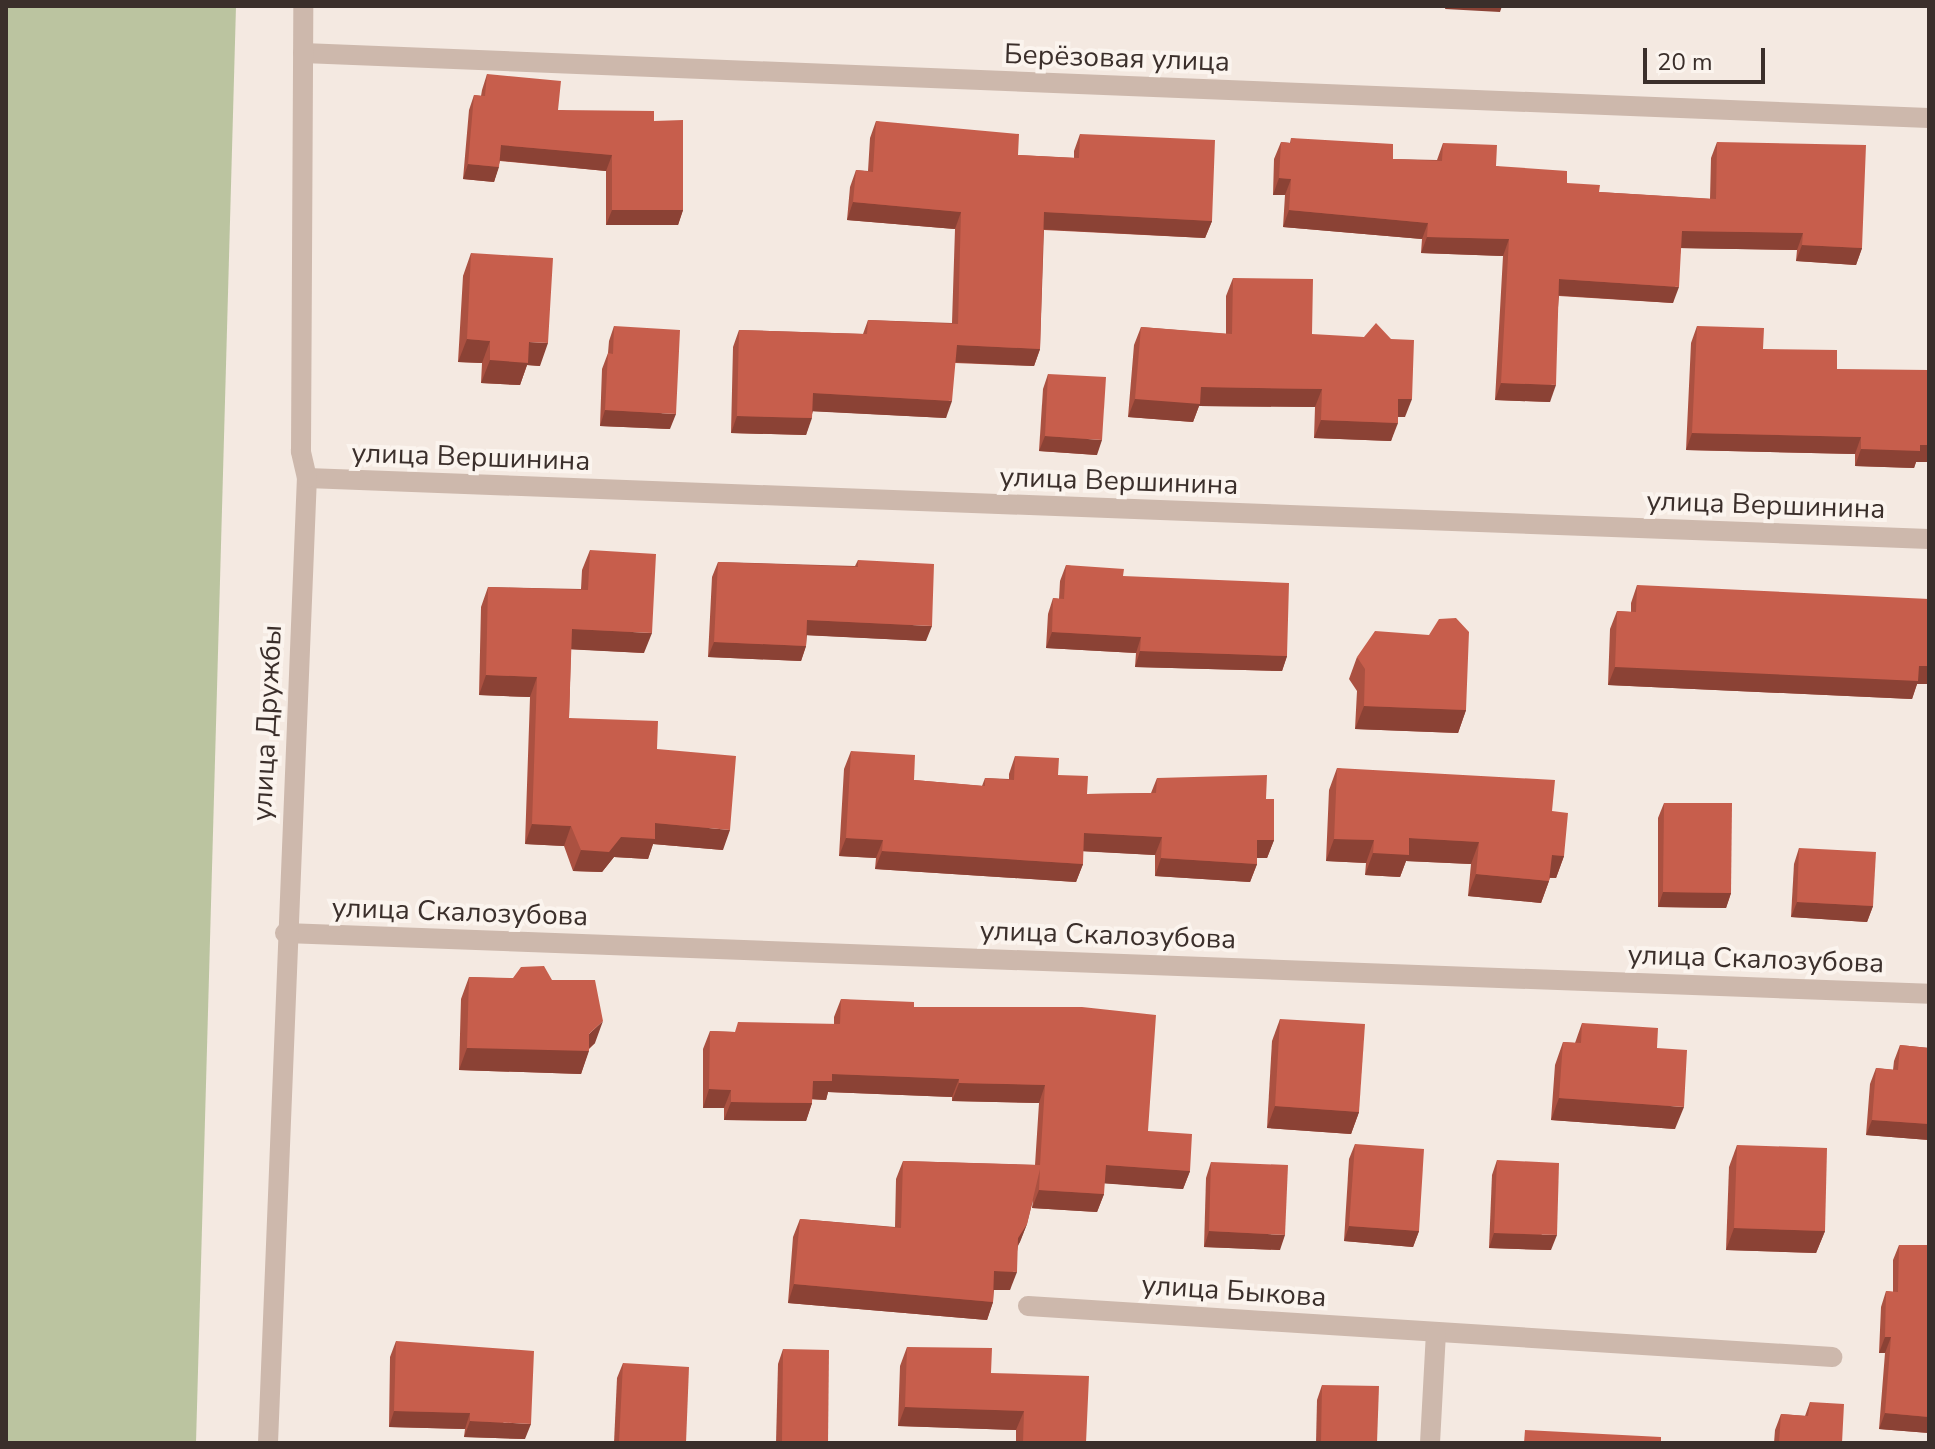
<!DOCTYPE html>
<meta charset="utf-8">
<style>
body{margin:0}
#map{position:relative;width:1935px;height:1449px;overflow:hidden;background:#f4e9e1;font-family:"Nunito Sans",sans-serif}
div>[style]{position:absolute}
.green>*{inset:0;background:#bbc4a0}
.minor>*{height:20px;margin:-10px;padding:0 10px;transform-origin:10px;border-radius:10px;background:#cdb8ac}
.wall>*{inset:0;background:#ab5141}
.shaded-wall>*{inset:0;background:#8b4235}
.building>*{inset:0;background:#c75e4c}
span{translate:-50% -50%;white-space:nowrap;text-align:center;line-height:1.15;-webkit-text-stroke:8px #fbf4ee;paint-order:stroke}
.street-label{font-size:28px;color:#3b2f2b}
.frame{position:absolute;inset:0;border:8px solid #3b2f2b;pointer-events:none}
.scale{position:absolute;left:1643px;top:48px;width:122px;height:36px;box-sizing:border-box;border:4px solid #3b2f2b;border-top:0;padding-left:10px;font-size:24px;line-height:28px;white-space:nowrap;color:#3b2f2b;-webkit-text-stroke:6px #fbf4ee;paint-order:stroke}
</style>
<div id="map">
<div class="green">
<i style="clip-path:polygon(6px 6px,236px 6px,196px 1443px,6px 1443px)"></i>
</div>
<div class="minor">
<i style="left:303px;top:53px;width:1627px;rotate:2.29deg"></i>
<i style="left:307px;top:478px;width:1623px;rotate:2.15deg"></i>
<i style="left:285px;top:933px;width:1645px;rotate:2.12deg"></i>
<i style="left:1028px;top:1306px;width:806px;rotate:3.63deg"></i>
<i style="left:268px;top:1443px;width:966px;rotate:-87.69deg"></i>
<i style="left:307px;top:478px;width:28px;rotate:-103deg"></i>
<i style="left:301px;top:451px;width:445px;rotate:-89.7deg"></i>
<i style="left:1430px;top:1443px;width:110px;rotate:-86.9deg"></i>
</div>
<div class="wall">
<i style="clip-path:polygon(487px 74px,558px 110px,654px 121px,683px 210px,678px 225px,606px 225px,606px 171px,500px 161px,494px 182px,463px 179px,469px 110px,474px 95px,481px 96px,482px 90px)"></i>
<i style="clip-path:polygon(876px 121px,1018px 155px,1074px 158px,1074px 151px,1080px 134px,1212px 221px,1205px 238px,1044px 230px,1040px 349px,1034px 366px,955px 363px,946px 418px,813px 411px,806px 435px,731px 433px,733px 347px,739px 330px,863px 334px,868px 320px,952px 323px,955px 229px,847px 220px,850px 187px,856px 170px,868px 171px,870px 138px)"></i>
<i style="clip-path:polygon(1291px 138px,1393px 159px,1437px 160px,1443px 143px,1496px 166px,1599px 192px,1710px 199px,1711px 158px,1717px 142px,1862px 248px,1856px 265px,1796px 261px,1797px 250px,1681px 248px,1673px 303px,1559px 296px,1550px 402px,1495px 400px,1503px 256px,1421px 253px,1422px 239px,1283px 227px,1285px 195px,1273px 195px,1274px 159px,1281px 142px,1290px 143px)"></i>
<i style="clip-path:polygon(471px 253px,540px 366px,527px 365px,520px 385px,481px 383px,482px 363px,458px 362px,463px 276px)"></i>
<i style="clip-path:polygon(1233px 278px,1312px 334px,1405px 417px,1398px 417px,1391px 441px,1314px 438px,1315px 407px,1199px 406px,1193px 422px,1128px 417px,1134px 345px,1141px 327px,1226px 334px,1226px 296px)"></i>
<i style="clip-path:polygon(614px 326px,670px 429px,600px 426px,602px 369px,608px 353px,609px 341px)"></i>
<i style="clip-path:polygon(1697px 326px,1763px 349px,1837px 369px,1916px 462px,1914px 468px,1855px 466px,1855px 454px,1686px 450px,1691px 343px)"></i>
<i style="clip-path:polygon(1048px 374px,1097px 455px,1039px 451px,1043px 389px)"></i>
<i style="clip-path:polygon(590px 550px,644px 653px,571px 649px,569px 718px,657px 749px,723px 850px,653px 844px,648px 859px,614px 857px,602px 872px,573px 871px,564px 846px,525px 844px,530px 697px,479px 695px,481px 607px,488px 587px,581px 589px,582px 570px)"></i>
<i style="clip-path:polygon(858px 560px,926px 641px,807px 635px,806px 646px,801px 661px,708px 657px,712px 577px,718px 562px,855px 566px)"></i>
<i style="clip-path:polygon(1066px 565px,1123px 576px,1287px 656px,1282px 671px,1135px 667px,1136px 653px,1046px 648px,1048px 614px,1053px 598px,1059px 599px,1060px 581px)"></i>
<i style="clip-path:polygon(1637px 585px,1917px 684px,1912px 699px,1608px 685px,1610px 629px,1617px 611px,1631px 612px,1631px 603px)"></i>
<i style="clip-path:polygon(1357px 657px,1466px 710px,1458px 733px,1355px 729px,1357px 691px,1349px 679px)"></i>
<i style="clip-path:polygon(851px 751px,914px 780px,982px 786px,985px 778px,1009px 779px,1009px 774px,1015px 756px,1058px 775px,1087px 794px,1151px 793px,1157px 778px,1266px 799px,1274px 840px,1267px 858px,1257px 858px,1257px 864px,1250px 882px,1155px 876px,1155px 855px,1083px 851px,1083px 864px,1076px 882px,875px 869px,876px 858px,839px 856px,844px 769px)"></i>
<i style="clip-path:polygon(1337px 768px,1552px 811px,1564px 856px,1556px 878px,1550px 878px,1541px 903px,1468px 896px,1471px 864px,1406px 861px,1400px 877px,1365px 875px,1366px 863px,1326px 861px,1329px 790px)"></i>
<i style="clip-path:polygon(1664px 803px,1731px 893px,1726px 908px,1658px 907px,1658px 818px)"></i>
<i style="clip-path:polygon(1799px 848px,1873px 906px,1867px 922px,1791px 917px,1794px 864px)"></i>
<i style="clip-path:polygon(469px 977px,552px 980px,595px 1043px,589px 1049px,581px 1074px,459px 1070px,461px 999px)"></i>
<i style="clip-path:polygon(841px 999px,914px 1007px,1148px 1131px,1190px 1171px,1183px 1189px,1104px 1183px,1104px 1194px,1097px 1212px,1032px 1208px,1033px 1200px,1027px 1224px,1018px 1246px,1010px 1290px,994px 1290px,993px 1302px,987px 1320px,788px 1303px,793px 1237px,800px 1219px,895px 1227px,896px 1179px,903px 1161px,1035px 1165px,1039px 1103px,952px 1101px,952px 1097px,828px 1092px,826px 1100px,812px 1099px,812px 1103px,806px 1121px,724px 1120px,724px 1108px,703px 1108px,703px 1049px,710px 1031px,735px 1032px,834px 1024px,834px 1017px)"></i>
<i style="clip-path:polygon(1280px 1019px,1359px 1112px,1351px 1134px,1267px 1128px,1272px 1041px)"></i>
<i style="clip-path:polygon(1582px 1023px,1657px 1048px,1675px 1129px,1551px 1120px,1555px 1065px,1563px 1042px,1575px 1043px)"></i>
<i style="clip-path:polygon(1900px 1045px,1929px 1048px,1929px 1140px,1866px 1135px,1870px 1084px,1876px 1068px,1893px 1070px,1894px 1061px)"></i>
<i style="clip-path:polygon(1355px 1144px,1419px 1231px,1413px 1247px,1344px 1241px,1349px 1159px)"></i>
<i style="clip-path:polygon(1737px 1145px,1825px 1231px,1816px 1253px,1726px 1250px,1729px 1167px)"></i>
<i style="clip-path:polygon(1497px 1160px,1551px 1250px,1489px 1248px,1492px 1175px)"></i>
<i style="clip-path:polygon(1211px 1162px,1280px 1250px,1204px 1247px,1206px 1178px)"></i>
<i style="clip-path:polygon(1899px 1245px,1929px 1245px,1929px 1433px,1879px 1429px,1885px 1353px,1879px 1353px,1881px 1307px,1886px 1291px,1893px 1292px,1893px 1260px)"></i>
<i style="clip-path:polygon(396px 1341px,525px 1439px,464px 1437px,465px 1429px,389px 1427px,390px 1357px)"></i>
<i style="clip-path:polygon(907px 1347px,991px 1373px,1086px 1443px,1016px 1443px,1016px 1430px,898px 1426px,900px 1366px)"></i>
<i style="clip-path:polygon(783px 1349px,828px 1443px,776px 1443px,778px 1364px)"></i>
<i style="clip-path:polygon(623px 1363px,686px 1443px,614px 1443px,617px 1378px)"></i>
<i style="clip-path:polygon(1322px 1385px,1377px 1443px,1316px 1443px,1317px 1400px)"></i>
<i style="clip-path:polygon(1810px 1402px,1842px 1443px,1774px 1443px,1775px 1430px,1781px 1414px,1805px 1416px)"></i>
</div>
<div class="shaded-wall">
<i style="clip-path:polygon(1446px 6px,1502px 6px,1500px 12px,1445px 9px)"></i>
<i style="clip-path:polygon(501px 145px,612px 155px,606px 171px,496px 160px)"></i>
<i style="clip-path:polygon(468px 164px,499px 167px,494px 182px,463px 179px)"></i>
<i style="clip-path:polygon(1279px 178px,1291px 179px,1285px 195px,1273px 195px)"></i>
<i style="clip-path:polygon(853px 202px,961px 212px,955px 229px,847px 220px)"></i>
<i style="clip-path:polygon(612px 210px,683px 210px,678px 225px,606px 225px)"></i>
<i style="clip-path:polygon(1289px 210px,1428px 223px,1422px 239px,1283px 227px)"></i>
<i style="clip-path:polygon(1044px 212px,1212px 221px,1205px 238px,1038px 229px)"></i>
<i style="clip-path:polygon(1682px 231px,1803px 233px,1797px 250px,1676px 248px)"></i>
<i style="clip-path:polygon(1427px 237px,1509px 239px,1503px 256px,1421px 253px)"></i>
<i style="clip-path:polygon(1802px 245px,1862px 248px,1856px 265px,1796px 261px)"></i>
<i style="clip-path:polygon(1559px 279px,1679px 287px,1673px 303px,1553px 295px)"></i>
<i style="clip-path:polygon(467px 339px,490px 341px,482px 363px,458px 362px)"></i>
<i style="clip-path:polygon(529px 342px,548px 343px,540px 366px,527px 365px,520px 385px,481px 383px,490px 360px)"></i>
<i style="clip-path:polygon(957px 345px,1040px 349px,1034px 366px,951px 362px)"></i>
<i style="clip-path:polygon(1501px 383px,1556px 385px,1550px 402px,1495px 400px)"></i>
<i style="clip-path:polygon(1201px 387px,1322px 389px,1315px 407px,1199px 406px,1193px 422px,1128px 417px,1135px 399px)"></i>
<i style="clip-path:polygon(813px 393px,952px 401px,946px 418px,807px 411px)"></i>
<i style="clip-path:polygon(1398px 399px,1412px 399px,1405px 417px,1392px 417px)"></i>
<i style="clip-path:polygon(605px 410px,676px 414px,670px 429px,600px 426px)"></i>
<i style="clip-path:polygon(737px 416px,812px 418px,806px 435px,731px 433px)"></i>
<i style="clip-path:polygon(1321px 420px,1398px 423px,1391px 441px,1314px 438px)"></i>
<i style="clip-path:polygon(1692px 433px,1861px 437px,1855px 454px,1686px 450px)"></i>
<i style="clip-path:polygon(1045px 436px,1102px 440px,1097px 455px,1039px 451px)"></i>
<i style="clip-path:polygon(1920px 445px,1929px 445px,1929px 462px,1916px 462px,1914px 468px,1855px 466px,1861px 449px)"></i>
<i style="clip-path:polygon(807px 620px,932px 626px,926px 641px,802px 635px)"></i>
<i style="clip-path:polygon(572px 629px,652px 633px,644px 653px,564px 649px)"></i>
<i style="clip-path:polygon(1052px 632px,1141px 637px,1136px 653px,1046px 648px)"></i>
<i style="clip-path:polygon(714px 642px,806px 646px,801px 661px,708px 657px)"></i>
<i style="clip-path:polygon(1140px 651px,1287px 656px,1282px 671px,1135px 667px)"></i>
<i style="clip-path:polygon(1929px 666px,1929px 684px,1917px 684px,1912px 699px,1608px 685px,1615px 667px)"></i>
<i style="clip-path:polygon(486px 675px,537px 677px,530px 697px,479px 695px)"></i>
<i style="clip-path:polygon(1364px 706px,1466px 710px,1458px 733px,1355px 729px)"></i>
<i style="clip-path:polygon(655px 823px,730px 830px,723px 850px,653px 844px,648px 859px,614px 857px,602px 872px,573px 871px,581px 850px,621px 837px)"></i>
<i style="clip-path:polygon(532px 824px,571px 826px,564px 846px,525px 844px)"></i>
<i style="clip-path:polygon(1084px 833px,1162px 837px,1155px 855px,1078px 851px)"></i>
<i style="clip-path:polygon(846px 838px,883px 840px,876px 858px,839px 856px)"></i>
<i style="clip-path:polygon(1409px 838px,1479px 842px,1471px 864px,1406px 861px,1400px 877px,1365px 875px,1373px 853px)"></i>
<i style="clip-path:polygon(1334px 839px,1374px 840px,1366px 863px,1326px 861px)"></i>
<i style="clip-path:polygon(1257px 840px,1274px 840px,1267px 858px,1251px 858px)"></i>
<i style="clip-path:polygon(882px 851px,1083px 864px,1076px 882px,875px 869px)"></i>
<i style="clip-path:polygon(1552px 855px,1564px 856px,1556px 878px,1544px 877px)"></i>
<i style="clip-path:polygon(1161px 858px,1257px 864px,1250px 882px,1155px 876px)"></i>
<i style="clip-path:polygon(1476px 874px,1549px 881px,1541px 903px,1468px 896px)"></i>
<i style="clip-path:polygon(1663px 892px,1731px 893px,1726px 908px,1658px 907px)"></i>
<i style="clip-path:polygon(1797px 902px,1873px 906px,1867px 922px,1791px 917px)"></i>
<i style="clip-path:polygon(603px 1021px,595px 1043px,586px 1051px,589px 1051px,581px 1074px,459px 1070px,467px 1048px,589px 1034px)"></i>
<i style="clip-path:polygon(832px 1074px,959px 1079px,952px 1097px,828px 1092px,826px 1100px,806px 1099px,813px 1081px)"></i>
<i style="clip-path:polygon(959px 1083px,1045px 1085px,1039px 1103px,952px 1101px)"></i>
<i style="clip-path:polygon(709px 1089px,731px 1090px,724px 1108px,703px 1108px)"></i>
<i style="clip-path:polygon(1559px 1098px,1684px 1107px,1675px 1129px,1551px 1120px)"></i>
<i style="clip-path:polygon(731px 1102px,812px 1103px,806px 1121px,724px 1120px)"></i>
<i style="clip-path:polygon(1275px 1106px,1359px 1112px,1351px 1134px,1267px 1128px)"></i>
<i style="clip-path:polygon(1872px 1120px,1929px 1124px,1929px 1140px,1866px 1135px)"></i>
<i style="clip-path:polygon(1106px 1165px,1190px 1171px,1183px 1189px,1099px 1183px)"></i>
<i style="clip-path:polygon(1039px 1190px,1104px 1194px,1097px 1212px,1032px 1208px)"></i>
<i style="clip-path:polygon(1027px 1224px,1020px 1242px,1011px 1256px,1018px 1238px)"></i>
<i style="clip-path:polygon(1349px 1226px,1419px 1231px,1413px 1247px,1344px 1241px)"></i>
<i style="clip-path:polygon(1734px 1228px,1825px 1231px,1816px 1253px,1726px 1250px)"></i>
<i style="clip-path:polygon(1209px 1231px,1285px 1235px,1280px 1250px,1204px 1247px)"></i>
<i style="clip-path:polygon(1494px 1233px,1557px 1235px,1551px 1250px,1489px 1248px)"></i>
<i style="clip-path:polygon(994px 1271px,1017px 1272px,1010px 1290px,988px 1290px)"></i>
<i style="clip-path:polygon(794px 1284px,993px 1302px,987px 1320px,788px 1303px)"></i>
<i style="clip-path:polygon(1885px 1337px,1891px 1337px,1885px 1353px,1879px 1353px)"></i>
<i style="clip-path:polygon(905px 1407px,1024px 1411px,1016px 1430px,898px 1426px)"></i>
<i style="clip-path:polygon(394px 1411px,470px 1413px,465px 1429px,389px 1427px)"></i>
<i style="clip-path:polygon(1885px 1413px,1929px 1417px,1929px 1433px,1879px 1429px)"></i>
<i style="clip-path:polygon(470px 1421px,531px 1424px,525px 1439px,464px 1437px)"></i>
</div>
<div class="building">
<i style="clip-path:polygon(487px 74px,561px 81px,558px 110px,654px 111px,654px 121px,683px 120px,683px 210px,612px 210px,612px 155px,501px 145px,499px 167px,468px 164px,474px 95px,485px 96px)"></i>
<i style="clip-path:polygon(876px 121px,1019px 134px,1018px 155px,1079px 158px,1080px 134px,1215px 140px,1212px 221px,1044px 212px,1040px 349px,957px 345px,952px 401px,813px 393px,812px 418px,737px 416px,739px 330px,867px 334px,868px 320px,958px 324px,961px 212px,853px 202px,856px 170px,873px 172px)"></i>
<i style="clip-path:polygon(1291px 138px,1393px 144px,1393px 159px,1442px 161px,1443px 143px,1497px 145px,1496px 166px,1567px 171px,1567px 183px,1600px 185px,1599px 192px,1716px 199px,1717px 142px,1866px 145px,1862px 248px,1802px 245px,1803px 233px,1682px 231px,1679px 287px,1559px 279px,1556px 385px,1501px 383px,1509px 239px,1427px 237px,1428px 223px,1289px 210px,1291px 179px,1279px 178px,1281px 142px,1291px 143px)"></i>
<i style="clip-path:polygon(471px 253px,553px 258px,548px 343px,529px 342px,528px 363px,490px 360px,490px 341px,467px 339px)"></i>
<i style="clip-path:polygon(1233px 278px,1313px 279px,1312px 334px,1364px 337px,1376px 323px,1391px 339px,1414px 340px,1412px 399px,1398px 399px,1398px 423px,1321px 420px,1322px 389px,1201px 387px,1200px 404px,1135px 399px,1141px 327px,1232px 334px)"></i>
<i style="clip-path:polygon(614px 326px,680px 330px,676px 414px,605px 410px,608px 353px,613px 354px)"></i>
<i style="clip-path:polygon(1697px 326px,1764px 328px,1763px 349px,1837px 350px,1837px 369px,1929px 370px,1929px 445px,1920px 445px,1920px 451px,1861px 449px,1861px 437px,1692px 433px)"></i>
<i style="clip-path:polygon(1048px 374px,1106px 377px,1102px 440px,1045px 436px)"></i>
<i style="clip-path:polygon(590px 550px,656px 554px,652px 633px,572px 629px,569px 718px,658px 721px,657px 749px,736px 756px,730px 830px,655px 823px,655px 839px,621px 837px,609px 852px,581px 850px,571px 826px,532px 824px,537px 677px,486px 675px,488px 587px,588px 590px)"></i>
<i style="clip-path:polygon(858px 560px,934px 564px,932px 626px,807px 620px,806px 646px,714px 642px,718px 562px,858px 567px)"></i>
<i style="clip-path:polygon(1066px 565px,1124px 569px,1123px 576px,1289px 583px,1287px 656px,1140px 651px,1141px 637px,1052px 632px,1053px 598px,1064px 599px)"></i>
<i style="clip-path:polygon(1637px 585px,1929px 599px,1929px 666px,1919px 666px,1918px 681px,1615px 667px,1617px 611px,1636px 612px)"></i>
<i style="clip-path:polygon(1456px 618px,1469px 632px,1466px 710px,1364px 706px,1365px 669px,1357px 657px,1375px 631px,1429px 635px,1439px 619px)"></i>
<i style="clip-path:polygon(851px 751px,915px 755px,914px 780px,985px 786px,985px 778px,1014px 780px,1015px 756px,1059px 758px,1058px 775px,1088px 776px,1087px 794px,1156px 793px,1157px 778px,1267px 775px,1266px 799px,1274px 799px,1274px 840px,1257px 840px,1257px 864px,1161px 858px,1162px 837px,1084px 833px,1083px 864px,882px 851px,883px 840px,846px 838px)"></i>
<i style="clip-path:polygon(1337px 768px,1555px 780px,1552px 811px,1568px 813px,1564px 856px,1552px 855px,1549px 881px,1476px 874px,1479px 842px,1409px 838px,1409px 855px,1373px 853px,1374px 840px,1334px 839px)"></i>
<i style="clip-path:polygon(1664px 803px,1732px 803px,1731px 893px,1663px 892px)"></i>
<i style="clip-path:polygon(1799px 848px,1876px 852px,1873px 906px,1797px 902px)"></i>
<i style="clip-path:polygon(544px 966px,552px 980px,595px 980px,603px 1021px,589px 1034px,589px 1051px,467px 1048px,469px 977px,513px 978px,521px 967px)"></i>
<i style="clip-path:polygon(841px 999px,914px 1002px,914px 1007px,1082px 1007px,1156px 1015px,1148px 1131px,1192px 1134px,1190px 1171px,1106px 1165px,1104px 1194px,1039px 1190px,1040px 1169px,1027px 1224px,1018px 1238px,1017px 1272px,994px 1271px,993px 1302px,794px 1284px,800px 1219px,901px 1228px,903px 1161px,1040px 1165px,1045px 1085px,959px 1083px,959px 1079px,832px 1074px,832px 1081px,813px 1081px,812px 1103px,731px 1102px,731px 1090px,709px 1089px,710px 1031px,735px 1032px,738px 1022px,840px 1024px)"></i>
<i style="clip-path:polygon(1280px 1019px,1365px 1024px,1359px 1112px,1275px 1106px)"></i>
<i style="clip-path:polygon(1582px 1023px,1658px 1028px,1657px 1048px,1687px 1050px,1684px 1107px,1559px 1098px,1563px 1042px,1581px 1043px)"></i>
<i style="clip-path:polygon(1900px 1045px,1929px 1048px,1929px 1124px,1872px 1120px,1876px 1068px,1898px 1070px)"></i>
<i style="clip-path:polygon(1355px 1144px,1424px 1149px,1419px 1231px,1349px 1226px)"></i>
<i style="clip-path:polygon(1737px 1145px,1827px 1148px,1825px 1231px,1734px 1228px)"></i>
<i style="clip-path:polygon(1497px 1160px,1559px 1163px,1557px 1235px,1494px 1233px)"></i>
<i style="clip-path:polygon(1211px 1162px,1288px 1165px,1285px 1235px,1209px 1231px)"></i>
<i style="clip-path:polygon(1899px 1245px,1929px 1245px,1929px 1417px,1885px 1413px,1891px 1337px,1885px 1337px,1886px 1291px,1898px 1292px)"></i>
<i style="clip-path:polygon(396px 1341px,534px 1351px,531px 1424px,470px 1421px,470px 1413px,394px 1411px)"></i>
<i style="clip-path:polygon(907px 1347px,992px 1348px,991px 1373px,1089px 1376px,1086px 1443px,1023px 1443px,1024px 1411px,905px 1407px)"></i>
<i style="clip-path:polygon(783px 1349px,829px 1350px,828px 1443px,782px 1443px)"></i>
<i style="clip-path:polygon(623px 1363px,689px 1367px,686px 1443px,619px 1443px)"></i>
<i style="clip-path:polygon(1322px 1385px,1379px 1386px,1377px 1443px,1321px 1443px)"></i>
<i style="clip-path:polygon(1810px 1402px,1844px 1404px,1842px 1443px,1779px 1443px,1781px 1414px,1808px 1416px)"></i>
<i style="clip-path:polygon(1525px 1430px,1661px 1437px,1661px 1443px,1524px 1443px)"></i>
</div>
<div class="street-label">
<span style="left:1117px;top:58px;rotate:2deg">Берёзовая улица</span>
<span style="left:471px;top:457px;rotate:2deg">улица Вершинина</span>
<span style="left:1119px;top:481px;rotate:2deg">улица Вершинина</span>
<span style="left:1766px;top:505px;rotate:2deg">улица Вершинина</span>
<span style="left:267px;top:723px;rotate:-87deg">улица Дружбы</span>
<span style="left:460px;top:912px;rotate:2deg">улица Скалозубова</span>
<span style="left:1108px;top:935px;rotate:2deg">улица Скалозубова</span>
<span style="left:1756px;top:959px;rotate:2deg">улица Скалозубова</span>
<span style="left:1234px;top:1291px;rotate:4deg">улица Быкова</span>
</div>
<div class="frame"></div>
<div class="scale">20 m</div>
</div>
